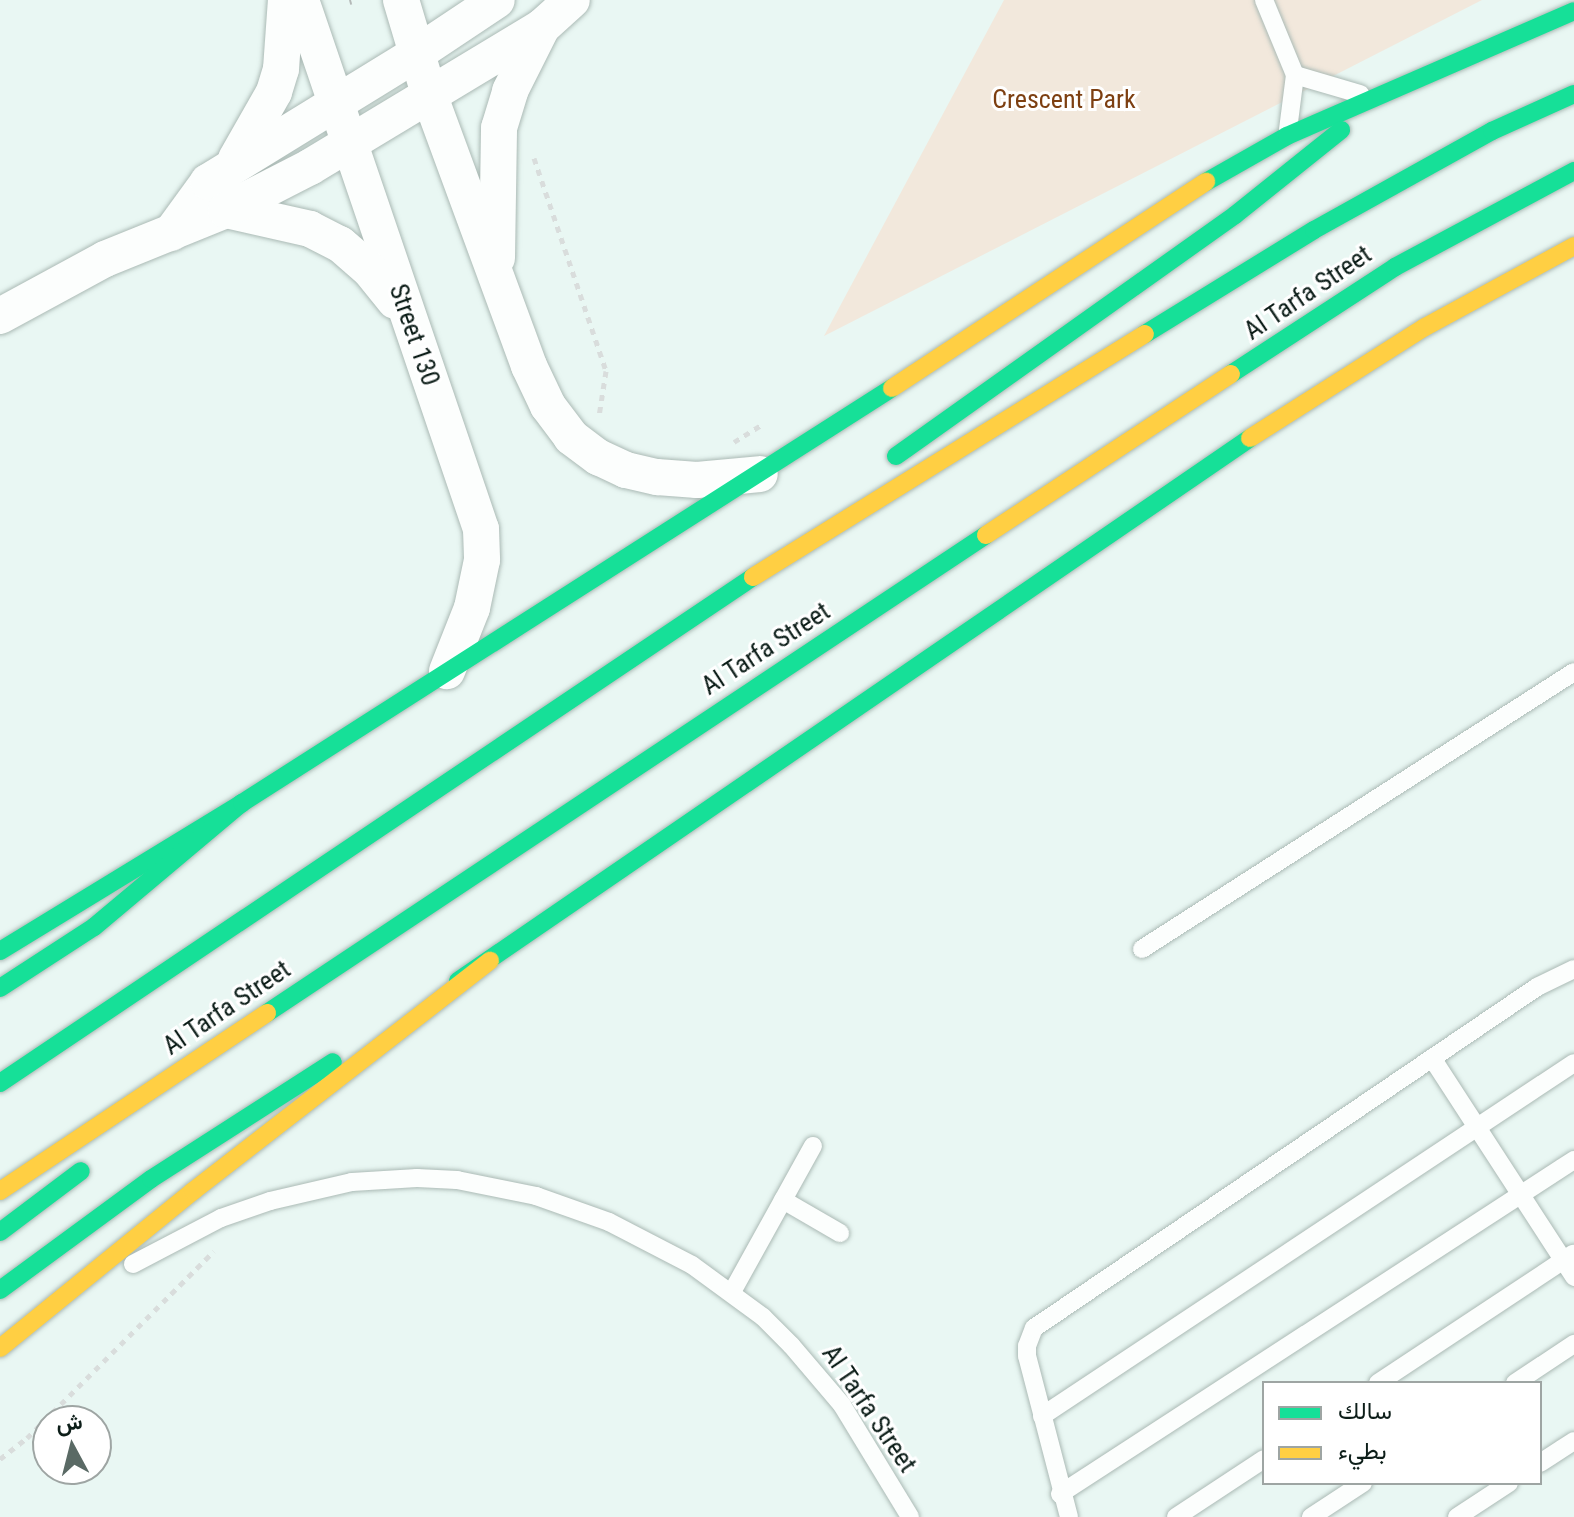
<!DOCTYPE html>
<meta charset="utf-8">
<style>
body{margin:0}
#map{position:relative;width:1574px;height:1517px;overflow:hidden;background:#e9f7f3;font-family:"Roboto Condensed",Vazirmatn,sans-serif}
div>[style]{position:absolute}
.green>*{inset:0;background:#f2e8dc}
.path>*{height:5px;margin-top:-2.5px;transform-origin:0;background:repeating-linear-gradient(90deg,#d9dddc 0 6px,transparent 0 12px)}
.roads{filter:drop-shadow(0 0 2px #abbab5) drop-shadow(0 0 2px #abbab5)}
.lane>*{height:18px;margin:-9px;padding:0 9px;transform-origin:9px;border-radius:9px;background:#fcfefd}
.street>*{height:36px;margin:-18px;padding:0 18px;transform-origin:18px;border-radius:18px;background:#fcfefd}
.fast>*{height:18px;margin:-9px;padding:0 9px;transform-origin:9px;border-radius:9px;background:#16e098}
.slow>*{height:18px;margin:-9px;padding:0 9px;transform-origin:9px;border-radius:9px;background:#ffcf43}
.tram>*{height:2px;margin:-1px;padding:0 1px;transform-origin:1px;border-radius:1px;background:#b4b9b8}
span{translate:-50% -50%;white-space:nowrap;text-align:center;line-height:1.15;-webkit-text-stroke:6px #fff;paint-order:stroke}
.park-label{font-size:26px;color:#7d3f11}
.street-label{font-size:26px;color:#0d1e19}
.legend{position:absolute;left:1262px;top:1381px;width:280px;height:104px;box-sizing:border-box;background:#fff;border:2px solid #9ea5a3;margin:0;padding:10px 14px;list-style:none;font-size:24px;color:#0d1e19}
.legend li{display:flex;align-items:center;gap:16px;height:40px}
.legend b{width:40px;border:2px solid #9ea5a3}
.north{position:absolute;left:32px;top:1405px;width:80px;height:80px;box-sizing:border-box;background:#fff;border:2px solid #9ea5a3;border-radius:50%;rotate:353deg;font-size:22px;font-weight:700;line-height:32px;text-align:center;color:#0d1e19}
.north::after{content:'';display:block;margin:auto;width:28px;height:36px;background:#5a6a65;clip-path:polygon(50% 0,100% 100%,50% 72%,0 100%)}
</style>
<div id="map">
<div class="green">
<i style="clip-path:polygon(1004px 0,1482px 0,824px 336px)"></i>
</div>
<div class="path">
<i style="left:534px;top:158px;width:225px;rotate:71.3deg"></i>
<i style="left:606px;top:371px;width:46px;rotate:98.8deg"></i>
<i style="left:734px;top:442px;width:34px;rotate:-32deg"></i>
<i style="left:0;top:1459px;width:34px;rotate:-38deg"></i>
<i style="left:27px;top:1438px;width:264px;rotate:-45deg"></i>
</div>
<div class="roads">
<div class="lane">
<i style="left:1264px;top:0;width:81px;rotate:67.5deg"></i>
<i style="left:1295px;top:75px;width:55px;rotate:97.3deg"></i>
<i style="left:1295px;top:75px;width:68px;rotate:16.3deg"></i>
<i style="left:1142px;top:949px;width:513px;rotate:-32.67deg"></i>
<i style="left:1432px;top:1058px;width:261px;rotate:57deg"></i>
<i style="left:783px;top:1200px;width:66px;rotate:30.1deg"></i>
<i style="left:133px;top:1264px;width:99px;rotate:-27.6deg"></i>
<i style="left:221px;top:1218px;width:52px;rotate:-19.1deg"></i>
<i style="left:270px;top:1201px;width:84px;rotate:-13deg"></i>
<i style="left:352px;top:1182px;width:65px;rotate:-3.5deg"></i>
<i style="left:417px;top:1178px;width:40px;rotate:2.9deg"></i>
<i style="left:457px;top:1180px;width:81px;rotate:11.4deg"></i>
<i style="left:536px;top:1196px;width:77px;rotate:19.6deg"></i>
<i style="left:609px;top:1222px;width:93px;rotate:27.4deg"></i>
<i style="left:692px;top:1265px;width:88px;rotate:36.2deg"></i>
<i style="left:763px;top:1317px;width:40px;rotate:45deg"></i>
<i style="left:791px;top:1345px;width:79px;rotate:49.6deg"></i>
<i style="left:842px;top:1405px;width:131px;rotate:58.7deg"></i>
<i style="left:732px;top:1292px;width:167px;rotate:-61deg"></i>
<i style="left:1378px;top:1383px;width:234px;rotate:-33.5deg"></i>
<i style="left:1515px;top:1383px;width:71px;rotate:-33.5deg"></i>
<i style="left:1042px;top:1416px;width:638px;rotate:-33.57deg"></i>
<i style="left:1540px;top:1463px;width:40px;rotate:-32.9deg"></i>
<i style="left:1060px;top:1494px;width:613px;rotate:-33.02deg"></i>
<i style="left:1069px;top:1517px;width:166px;rotate:-104.6deg"></i>
<i style="left:1027px;top:1356px;width:10px;rotate:-90deg"></i>
<i style="left:1027px;top:1346px;width:19px;rotate:-69deg"></i>
<i style="left:1034px;top:1328px;width:608px;rotate:-34.13deg"></i>
<i style="left:1537px;top:987px;width:41px;rotate:-25.9deg"></i>
<i style="left:1176px;top:1517px;width:105px;rotate:-33.4deg"></i>
<i style="left:1311px;top:1517px;width:62px;rotate:-33.2deg"></i>
<i style="left:1457px;top:1517px;width:62px;rotate:-33.2deg"></i>
</div>
<div class="street">
<i style="left:301px;top:0;width:559px;rotate:71.21deg"></i>
<i style="left:481px;top:529px;width:31px;rotate:88deg"></i>
<i style="left:482px;top:560px;width:49px;rotate:101.8deg"></i>
<i style="left:472px;top:608px;width:68px;rotate:111.6deg"></i>
<i style="left:401px;top:0;width:98px;rotate:73.4deg"></i>
<i style="left:429px;top:94px;width:290px;rotate:69.8deg"></i>
<i style="left:529px;top:366px;width:44px;rotate:64.6deg"></i>
<i style="left:548px;top:406px;width:39px;rotate:53deg"></i>
<i style="left:571px;top:437px;width:34px;rotate:37deg"></i>
<i style="left:598px;top:457px;width:31px;rotate:25deg"></i>
<i style="left:626px;top:470px;width:32px;rotate:13deg"></i>
<i style="left:657px;top:477px;width:40px;rotate:4.3deg"></i>
<i style="left:697px;top:480px;width:63px;rotate:-5.4deg"></i>
<i style="left:236px;top:159px;width:77px;rotate:-60.4deg"></i>
<i style="left:274px;top:92px;width:24px;rotate:-73deg"></i>
<i style="left:281px;top:69px;width:69px;rotate:-85.9deg"></i>
<i style="left:226px;top:210px;width:86px;rotate:12.7deg"></i>
<i style="left:310px;top:229px;width:34px;rotate:27deg"></i>
<i style="left:340px;top:244px;width:38px;rotate:41deg"></i>
<i style="left:369px;top:269px;width:41px;rotate:50.9deg"></i>
<i style="left:171px;top:233px;width:63px;rotate:-54deg"></i>
<i style="left:208px;top:182px;width:244px;rotate:-31.6deg"></i>
<i style="left:416px;top:54px;width:97px;rotate:-33.7deg"></i>
<i style="left:497px;top:258px;width:130px;rotate:-89.1deg"></i>
<i style="left:499px;top:128px;width:39px;rotate:-73deg"></i>
<i style="left:510px;top:91px;width:72px;rotate:-63.4deg"></i>
<i style="left:0;top:316px;width:119px;rotate:-28.5deg"></i>
<i style="left:105px;top:259px;width:131px;rotate:-22deg"></i>
<i style="left:226px;top:210px;width:94px;rotate:-27.1deg"></i>
<i style="left:310px;top:167px;width:271px;rotate:-31.1deg"></i>
<i style="left:542px;top:27px;width:40px;rotate:-42deg"></i>
</div>
<div class="fast">
<i style="left:1206px;top:182px;width:93px;rotate:-29.6deg"></i>
<i style="left:1287px;top:136px;width:313px;rotate:-23.5deg"></i>
<i style="left:1145px;top:334px;width:198px;rotate:-31.6deg"></i>
<i style="left:1314px;top:230px;width:204px;rotate:-29.1deg"></i>
<i style="left:1492px;top:131px;width:90px;rotate:-24.3deg"></i>
<i style="left:1231px;top:374px;width:196px;rotate:-33.1deg"></i>
<i style="left:1395px;top:267px;width:203px;rotate:-28.2deg"></i>
<i style="left:896px;top:456px;width:416px;rotate:-35.4deg"></i>
<i style="left:1235px;top:215px;width:136px;rotate:-38.7deg"></i>
<i style="left:0;top:951px;width:284px;rotate:-31.4deg"></i>
<i style="left:458px;top:981px;width:960px;rotate:-34.43deg"></i>
<i style="left:0;top:988px;width:112px;rotate:-33deg"></i>
<i style="left:94px;top:927px;width:193px;rotate:-40deg"></i>
<i style="left:242px;top:803px;width:771px;rotate:-32.56deg"></i>
<i style="left:267px;top:1013px;width:863px;rotate:-33.62deg"></i>
<i style="left:0;top:1083px;width:907px;rotate:-33.9deg"></i>
<i style="left:0;top:1232px;width:101px;rotate:-37deg"></i>
<i style="left:0;top:1290px;width:187px;rotate:-36.3deg"></i>
<i style="left:151px;top:1179px;width:216px;rotate:-32.7deg"></i>
</div>
<div class="slow">
<i style="left:892px;top:388px;width:376px;rotate:-33.3deg"></i>
<i style="left:1250px;top:438px;width:207px;rotate:-32.4deg"></i>
<i style="left:1425px;top:327px;width:170px;rotate:-28.5deg"></i>
<i style="left:986px;top:535px;width:293px;rotate:-33.3deg"></i>
<i style="left:753px;top:577px;width:461px;rotate:-31.8deg"></i>
<i style="left:0;top:1191px;width:321px;rotate:-33.7deg"></i>
<i style="left:0;top:1348px;width:249px;rotate:-39.1deg"></i>
<i style="left:193px;top:1191px;width:376px;rotate:-37.8deg"></i>
</div>
</div>
<div class="tram">
<i style="left:350px;top:0;width:4px;rotate:76deg"></i>
</div>
<div class="park-label">
<span style="left:1064px;top:100px">Crescent Park</span>
</div>
<div class="street-label">
<span style="left:1308px;top:293px;rotate:-34deg">Al Tarfa Street</span>
<span style="left:414px;top:335px;rotate:71deg">Street 130</span>
<span style="left:766px;top:649px;rotate:-33deg">Al Tarfa Street</span>
<span style="left:227px;top:1008px;rotate:-34deg">Al Tarfa Street</span>
<span style="left:869px;top:1409px;rotate:56deg">Al Tarfa Street</span>
</div>
<ul class="legend">
<li><b style="height:10px;background:#16e098"></b>سالك</li>
<li><b style="height:10px;background:#ffcf43"></b>بطيء</li>
</ul>
<div class="north">ش</div>
</div>
